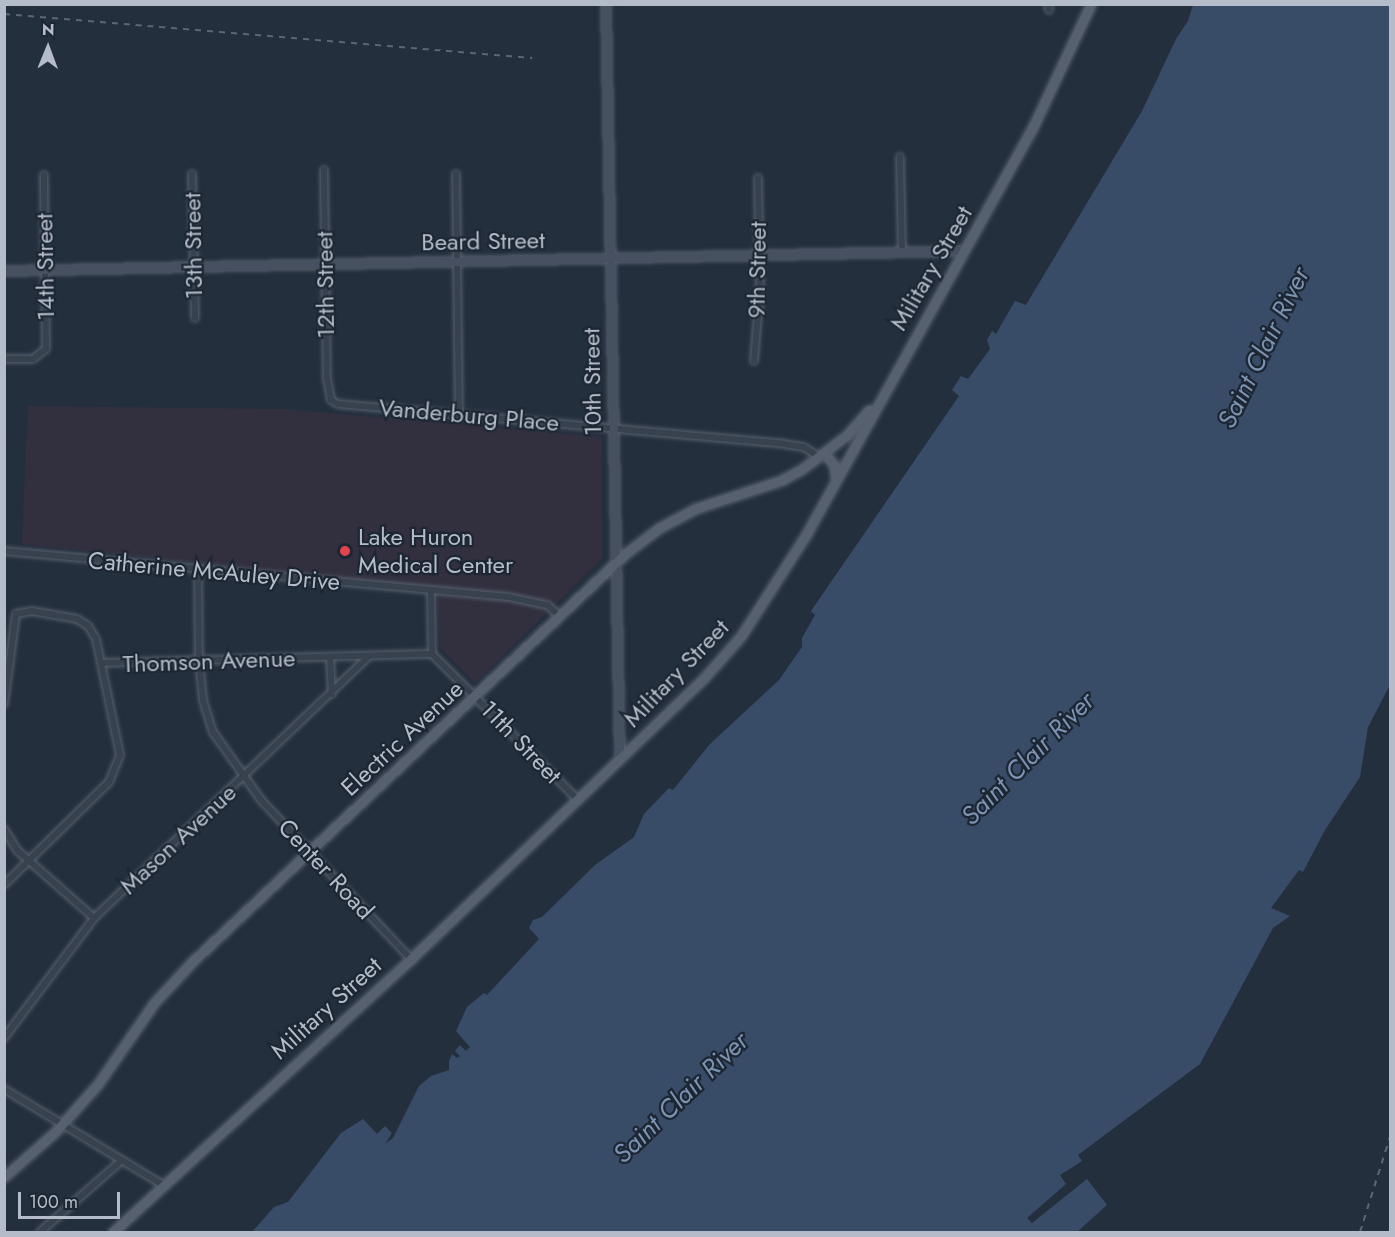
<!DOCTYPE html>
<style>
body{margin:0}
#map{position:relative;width:1395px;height:1237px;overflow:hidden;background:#242f3e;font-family:Jost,sans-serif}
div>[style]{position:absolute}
.medical>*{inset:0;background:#32303f}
.water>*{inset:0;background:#394c67}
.roads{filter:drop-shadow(0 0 2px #565f6c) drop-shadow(0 0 2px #565f6c)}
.street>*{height:6px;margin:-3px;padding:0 3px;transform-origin:3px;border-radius:3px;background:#38414e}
.secondary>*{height:8px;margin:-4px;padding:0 4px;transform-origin:4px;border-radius:4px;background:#465061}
.primary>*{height:9px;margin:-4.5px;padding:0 4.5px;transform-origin:4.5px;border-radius:4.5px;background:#56606e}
.rail>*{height:2px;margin-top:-1px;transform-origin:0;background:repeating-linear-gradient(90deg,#5a6575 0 6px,transparent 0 12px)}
.dots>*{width:16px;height:16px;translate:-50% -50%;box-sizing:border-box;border:3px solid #1d2633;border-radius:50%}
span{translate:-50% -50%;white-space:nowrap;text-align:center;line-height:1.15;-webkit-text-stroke:4.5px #1d2633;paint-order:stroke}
.street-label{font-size:24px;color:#b4bcc9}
.poi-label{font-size:24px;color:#b4bcc9}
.left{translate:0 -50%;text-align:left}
.water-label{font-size:26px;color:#7c92b1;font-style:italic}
.frame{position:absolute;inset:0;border:6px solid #b4bcc9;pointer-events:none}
.north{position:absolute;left:18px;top:18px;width:60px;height:60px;-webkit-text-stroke:4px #1d2633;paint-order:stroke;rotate:1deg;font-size:16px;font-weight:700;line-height:24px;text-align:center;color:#b4bcc9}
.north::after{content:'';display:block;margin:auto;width:21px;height:27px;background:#b4bcc9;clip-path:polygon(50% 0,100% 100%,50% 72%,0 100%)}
.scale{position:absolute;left:18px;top:1192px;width:102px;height:27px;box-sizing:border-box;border:3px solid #b4bcc9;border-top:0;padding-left:8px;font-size:18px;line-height:21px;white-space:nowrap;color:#b4bcc9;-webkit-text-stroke:4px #1d2633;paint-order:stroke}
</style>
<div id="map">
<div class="medical">
<i style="clip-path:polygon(28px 406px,285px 409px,602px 437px,602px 559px,475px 683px,440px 648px,437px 589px,22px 544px)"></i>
</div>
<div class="water">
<i style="clip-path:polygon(1193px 5px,1390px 5px,1390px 685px,1368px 727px,1360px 777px,1325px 830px,1303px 872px,1299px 870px,1271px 908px,1290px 916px,1273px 928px,1200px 1064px,1078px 1155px,1082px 1161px,1060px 1175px,1066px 1184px,1027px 1218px,1032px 1223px,1087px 1179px,1107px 1205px,1077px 1232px,252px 1232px,274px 1207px,288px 1202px,341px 1133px,363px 1119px,377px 1134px,385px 1126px,392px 1133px,385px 1144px,393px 1138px,419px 1086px,431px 1076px,449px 1070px,449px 1061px,452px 1054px,457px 1058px,460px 1056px,455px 1051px,460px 1045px,466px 1051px,470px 1047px,456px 1031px,467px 1007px,484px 993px,487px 995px,539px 939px,529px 928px,533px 920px,542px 917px,595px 865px,634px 837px,644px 814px,669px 788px,673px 790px,710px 744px,779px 680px,802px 647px,802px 638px,815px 615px,811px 611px,959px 396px,952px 390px,961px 376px,968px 379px,990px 349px,987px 340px,992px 331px,996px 334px,1015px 301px,1026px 305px,1142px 111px,1176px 39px,1188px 21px)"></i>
</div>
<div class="roads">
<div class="street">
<i style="left:1048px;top:4px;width:6px;rotate:81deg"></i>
<i style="left:900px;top:157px;width:94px;rotate:88.8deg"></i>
<i style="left:324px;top:170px;width:209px;rotate:89.2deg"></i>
<i style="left:327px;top:379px;width:21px;rotate:79deg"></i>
<i style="left:331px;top:400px;width:8px;rotate:30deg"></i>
<i style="left:338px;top:404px;width:448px;rotate:5.1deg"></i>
<i style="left:784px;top:444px;width:20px;rotate:9deg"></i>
<i style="left:804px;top:447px;width:18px;rotate:34deg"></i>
<i style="left:192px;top:174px;width:144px;rotate:88.8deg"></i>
<i style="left:456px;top:174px;width:240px;rotate:89.3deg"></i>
<i style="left:4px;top:359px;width:29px"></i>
<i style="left:33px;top:359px;width:16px;rotate:-38deg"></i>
<i style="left:46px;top:349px;width:174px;rotate:-90.7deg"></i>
<i style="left:754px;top:361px;width:70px;rotate:-85.1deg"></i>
<i style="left:760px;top:291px;width:113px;rotate:-91deg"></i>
<i style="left:4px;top:551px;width:507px;rotate:5.2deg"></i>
<i style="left:509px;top:597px;width:39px;rotate:12deg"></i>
<i style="left:547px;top:605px;width:18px;rotate:41deg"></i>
<i style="left:198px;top:567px;width:93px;rotate:89.4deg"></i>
<i style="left:199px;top:660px;width:40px;rotate:84.3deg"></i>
<i style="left:203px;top:700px;width:34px;rotate:73deg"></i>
<i style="left:213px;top:732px;width:83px;rotate:54.8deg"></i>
<i style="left:261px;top:800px;width:219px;rotate:46.7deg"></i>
<i style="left:431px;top:590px;width:64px;rotate:89.1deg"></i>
<i style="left:432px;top:654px;width:205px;rotate:45deg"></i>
<i style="left:330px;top:657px;width:37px;rotate:87deg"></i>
<i style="left:101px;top:663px;width:331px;rotate:-1.6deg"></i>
<i style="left:4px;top:704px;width:91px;rotate:-82.4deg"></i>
<i style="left:16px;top:614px;width:16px;rotate:-11deg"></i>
<i style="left:32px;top:611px;width:46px;rotate:10.1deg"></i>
<i style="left:77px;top:619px;width:13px;rotate:32deg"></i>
<i style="left:88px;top:626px;width:15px;rotate:58deg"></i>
<i style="left:96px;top:639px;width:118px;rotate:78.3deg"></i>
<i style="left:120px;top:755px;width:29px;rotate:112deg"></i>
<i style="left:109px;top:782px;width:147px;rotate:135.6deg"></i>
<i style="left:4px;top:829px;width:26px;rotate:58deg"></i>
<i style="left:18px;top:851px;width:101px;rotate:41.4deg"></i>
<i style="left:4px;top:1038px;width:150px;rotate:-53.1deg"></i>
<i style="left:94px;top:918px;width:380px;rotate:-43.6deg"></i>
<i style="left:4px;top:1089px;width:186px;rotate:31.1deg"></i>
<i style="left:40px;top:1232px;width:108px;rotate:-41.2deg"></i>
</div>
<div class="secondary">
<i style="left:606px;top:4px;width:754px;rotate:88.94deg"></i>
<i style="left:4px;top:271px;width:959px;rotate:-1.19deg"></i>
</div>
<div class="primary">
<i style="left:825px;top:454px;width:14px;rotate:51deg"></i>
<i style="left:834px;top:465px;width:15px;rotate:82deg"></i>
<i style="left:4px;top:1177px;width:69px;rotate:-41.5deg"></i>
<i style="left:56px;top:1131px;width:63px;rotate:-48.2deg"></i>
<i style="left:98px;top:1084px;width:98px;rotate:-55.3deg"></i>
<i style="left:154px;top:1003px;width:56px;rotate:-47.2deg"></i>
<i style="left:192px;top:962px;width:595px;rotate:-43.3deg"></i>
<i style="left:625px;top:554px;width:43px;rotate:-37.4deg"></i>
<i style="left:659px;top:528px;width:40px;rotate:-28deg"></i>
<i style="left:694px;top:509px;width:93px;rotate:-18.2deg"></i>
<i style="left:782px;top:480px;width:23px;rotate:-29deg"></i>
<i style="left:802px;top:469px;width:56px;rotate:-37.1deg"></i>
<i style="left:847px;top:435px;width:33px;rotate:-49deg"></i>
<i style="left:113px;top:1232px;width:404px;rotate:-42.5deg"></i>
<i style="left:411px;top:959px;width:406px;rotate:-43.8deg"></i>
<i style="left:704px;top:678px;width:56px;rotate:-48.6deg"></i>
<i style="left:741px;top:636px;width:122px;rotate:-57.3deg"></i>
<i style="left:807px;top:533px;width:465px;rotate:-60.9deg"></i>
<i style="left:1033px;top:127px;width:136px;rotate:-64.8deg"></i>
</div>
</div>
<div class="rail">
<i style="left:4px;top:14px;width:530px;rotate:4.76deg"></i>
<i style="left:1360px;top:1232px;width:100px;rotate:-72.5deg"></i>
</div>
<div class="dots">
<i style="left:345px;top:551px;background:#e0444e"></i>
</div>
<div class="street-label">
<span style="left:483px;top:241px;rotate:-1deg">Beard Street</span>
<span style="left:193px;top:246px;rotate:-91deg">13th Street</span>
<span style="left:45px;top:267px;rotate:-91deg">14th Street</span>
<span style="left:931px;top:268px;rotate:-60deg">Military Street</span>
<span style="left:757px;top:270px;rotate:-89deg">9th Street</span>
<span style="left:325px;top:285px;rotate:-91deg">12th Street</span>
<span style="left:592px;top:382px;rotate:-91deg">10th Street</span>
<span style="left:469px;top:415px;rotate:5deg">Vanderburg Place</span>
<span style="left:214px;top:571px;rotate:5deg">Catherine McAuley Drive</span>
<span style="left:209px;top:661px;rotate:-2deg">Thomson Avenue</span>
<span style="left:676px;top:673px;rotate:-46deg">Military Street</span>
<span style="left:402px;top:738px;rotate:-43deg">Electric Avenue</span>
<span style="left:521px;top:742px;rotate:46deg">11th Street</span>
<span style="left:178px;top:839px;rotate:-43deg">Mason Avenue</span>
<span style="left:326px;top:869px;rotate:47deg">Center Road</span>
<span style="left:326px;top:1008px;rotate:-42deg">Military Street</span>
</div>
<div class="poi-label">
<span class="left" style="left:358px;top:551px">Lake Huron<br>Medical Center</span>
</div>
<div class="water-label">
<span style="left:1264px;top:348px;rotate:-64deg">Saint Clair River</span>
<span style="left:1028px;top:759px;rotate:-45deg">Saint Clair River</span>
<span style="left:681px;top:1098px;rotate:-44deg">Saint Clair River</span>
</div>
<div class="frame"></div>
<div class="north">N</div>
<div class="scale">100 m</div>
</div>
